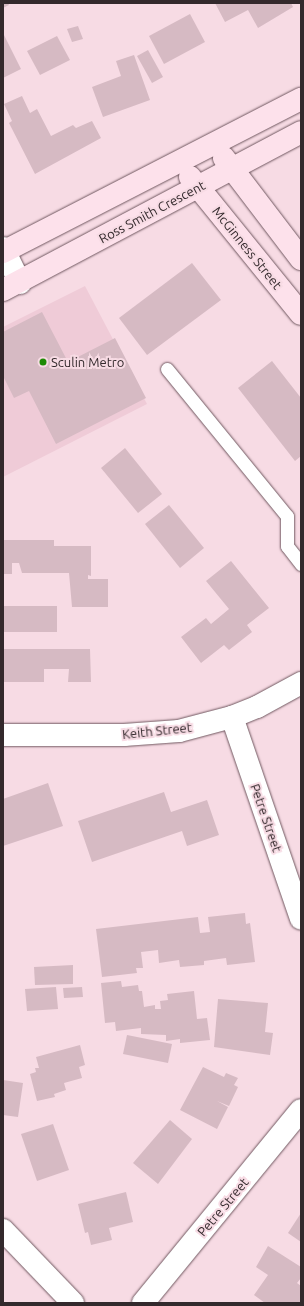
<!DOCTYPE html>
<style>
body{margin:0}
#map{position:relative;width:304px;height:1306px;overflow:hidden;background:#f7dbe4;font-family:Ubuntu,sans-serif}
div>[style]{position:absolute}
.built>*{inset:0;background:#efcbd7}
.building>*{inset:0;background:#d6bac3}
.roads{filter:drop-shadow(0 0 1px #705860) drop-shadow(0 0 1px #705860)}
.lane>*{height:13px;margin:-6.5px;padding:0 6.5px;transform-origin:6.5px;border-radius:6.5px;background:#fff}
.street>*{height:22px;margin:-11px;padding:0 11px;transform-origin:11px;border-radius:11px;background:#fff}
.secondary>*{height:22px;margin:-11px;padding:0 11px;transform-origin:11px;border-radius:11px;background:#fde1eb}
.dots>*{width:11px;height:11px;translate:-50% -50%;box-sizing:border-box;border:2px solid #f7dbe4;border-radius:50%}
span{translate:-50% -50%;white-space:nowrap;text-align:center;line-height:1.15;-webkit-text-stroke:4px #f7dbe4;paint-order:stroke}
.street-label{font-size:13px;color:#33292c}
.poi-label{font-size:13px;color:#33292c}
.left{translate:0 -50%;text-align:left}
.frame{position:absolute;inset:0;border:4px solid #33292c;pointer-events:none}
</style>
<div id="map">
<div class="built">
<i style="clip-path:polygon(85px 286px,147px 404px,3px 477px,3px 327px)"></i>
</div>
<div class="building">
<i style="clip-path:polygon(3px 3px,8px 3px,9px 5px,3px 8px)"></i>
<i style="clip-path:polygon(215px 3px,291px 3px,293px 7px,258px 28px,248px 10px,225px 22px)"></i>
<i style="clip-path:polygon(190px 14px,205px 42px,164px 64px,149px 36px)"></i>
<i style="clip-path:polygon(78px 26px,83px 39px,72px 42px,67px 29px)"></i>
<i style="clip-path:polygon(3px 33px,21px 69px,3px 78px)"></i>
<i style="clip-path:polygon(57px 36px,70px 60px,40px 75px,27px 51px)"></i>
<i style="clip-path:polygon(148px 50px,163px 77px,152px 83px,137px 56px)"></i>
<i style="clip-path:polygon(134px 55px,150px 100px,103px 117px,92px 87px,121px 76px,116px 61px)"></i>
<i style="clip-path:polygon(22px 96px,30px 113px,37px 109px,51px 136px,73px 125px,76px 128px,92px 121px,101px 138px,35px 174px,9px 123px,12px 121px,4px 104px)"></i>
<i style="clip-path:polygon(192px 263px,221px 300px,147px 355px,119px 318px)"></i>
<i style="clip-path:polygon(42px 312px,68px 362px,115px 338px,146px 398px,56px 444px,29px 391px,14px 398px,3px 376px,3px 332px)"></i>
<i style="clip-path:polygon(272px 361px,301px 398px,301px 456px,295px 461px,238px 388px)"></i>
<i style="clip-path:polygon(125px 448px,162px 494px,138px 513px,101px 468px)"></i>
<i style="clip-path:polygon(169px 505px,204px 548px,180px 568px,145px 524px)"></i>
<i style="clip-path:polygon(3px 540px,54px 540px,54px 546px,91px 546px,91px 576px,88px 575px,88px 579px,108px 579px,108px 607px,72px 607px,69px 573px,22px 573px,19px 563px,12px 563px,12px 574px,3px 574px)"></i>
<i style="clip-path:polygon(231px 561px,269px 608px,247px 625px,252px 632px,229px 650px,224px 645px,201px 663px,181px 637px,206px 618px,211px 624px,229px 609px,206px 581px)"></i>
<i style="clip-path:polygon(3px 606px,57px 606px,57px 632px,3px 632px)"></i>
<i style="clip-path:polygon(3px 649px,90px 649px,91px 682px,68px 682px,69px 669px,44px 669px,44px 682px,3px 682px)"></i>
<i style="clip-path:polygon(48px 783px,63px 826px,3px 846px,3px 799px)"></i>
<i style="clip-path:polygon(164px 792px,171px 812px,207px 800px,219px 835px,187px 846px,182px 831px,92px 862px,78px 821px)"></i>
<i style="clip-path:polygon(245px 913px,246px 924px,250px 923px,255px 962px,227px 965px,226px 958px,204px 961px,204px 965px,180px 967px,179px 960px,159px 963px,158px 950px,141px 952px,143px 968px,136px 968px,137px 973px,102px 977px,96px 929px,198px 917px,200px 933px,210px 932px,208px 917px)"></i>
<i style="clip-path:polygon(73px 965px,73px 984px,35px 985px,34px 967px)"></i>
<i style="clip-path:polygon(121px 981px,122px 987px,138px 985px,139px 991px,142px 991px,144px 1007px,155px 1005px,155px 1009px,161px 1009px,160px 1001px,168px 1000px,167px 994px,194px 991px,197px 1019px,207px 1018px,210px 1040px,180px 1043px,180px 1039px,166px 1041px,166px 1035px,141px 1034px,141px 1028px,116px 1031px,115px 1022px,105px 1023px,101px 983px)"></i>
<i style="clip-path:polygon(56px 987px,58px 1009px,27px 1011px,25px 989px)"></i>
<i style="clip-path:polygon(82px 987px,83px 997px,64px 998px,63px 988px)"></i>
<i style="clip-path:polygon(218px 999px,268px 1003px,265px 1032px,273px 1033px,270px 1055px,214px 1047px)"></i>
<i style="clip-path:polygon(127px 1035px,172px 1044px,168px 1063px,123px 1054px)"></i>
<i style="clip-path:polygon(80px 1045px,85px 1065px,79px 1067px,82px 1078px,64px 1083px,66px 1090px,54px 1094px,55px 1097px,37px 1101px,30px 1074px,36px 1072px,35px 1068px,39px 1068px,36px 1057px)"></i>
<i style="clip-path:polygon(203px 1067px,224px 1077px,226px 1073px,238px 1078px,234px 1085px,238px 1087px,229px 1106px,217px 1101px,228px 1107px,217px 1129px,180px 1110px)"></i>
<i style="clip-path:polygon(3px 1080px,23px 1083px,18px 1117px,3px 1115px)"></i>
<i style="clip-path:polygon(170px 1120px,192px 1139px,158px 1184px,133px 1163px)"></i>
<i style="clip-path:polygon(53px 1124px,69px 1170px,37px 1181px,21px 1134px)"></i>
<i style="clip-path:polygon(126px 1192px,133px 1222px,109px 1228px,112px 1240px,91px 1245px,88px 1232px,85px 1233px,78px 1204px)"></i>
<i style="clip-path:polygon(301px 1213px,301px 1242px,288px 1233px)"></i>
<i style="clip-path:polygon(268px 1246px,301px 1267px,301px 1278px,297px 1283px,301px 1286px,301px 1303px,265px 1303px,254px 1295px,268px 1275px,256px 1267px)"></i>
</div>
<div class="roads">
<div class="lane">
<i style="left:167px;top:369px;width:190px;rotate:50.8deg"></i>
<i style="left:287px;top:516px;width:30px;rotate:90deg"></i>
<i style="left:287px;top:546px;width:23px;rotate:52deg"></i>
</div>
<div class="street">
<i style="left:3px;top:248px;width:39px;rotate:64deg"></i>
<i style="left:232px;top:717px;width:213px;rotate:71.1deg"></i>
<i style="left:3px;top:735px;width:121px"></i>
<i style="left:124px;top:735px;width:55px;rotate:-4.2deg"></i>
<i style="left:179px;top:731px;width:55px;rotate:-14.8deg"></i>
<i style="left:232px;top:717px;width:27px;rotate:-22deg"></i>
<i style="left:257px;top:707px;width:50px;rotate:-28.6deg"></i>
<i style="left:3px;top:1230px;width:101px;rotate:46.2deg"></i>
<i style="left:143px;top:1303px;width:249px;rotate:-50.7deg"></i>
</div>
<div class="secondary">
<i style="left:224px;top:158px;width:127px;rotate:52.7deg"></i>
<i style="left:190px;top:177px;width:176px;rotate:51deg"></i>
<i style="left:3px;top:252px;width:335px;rotate:-27.2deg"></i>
<i style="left:3px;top:290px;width:337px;rotate:-27.9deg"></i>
</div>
</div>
<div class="dots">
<i style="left:43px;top:362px;background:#1e8a05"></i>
</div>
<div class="street-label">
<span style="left:152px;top:212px;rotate:-28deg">Ross Smith Crescent</span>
<span style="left:247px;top:248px;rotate:51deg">McGinness Street</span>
<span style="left:157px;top:731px;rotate:-6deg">Keith Street</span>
<span style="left:266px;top:818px;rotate:71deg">Petre Street</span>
<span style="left:223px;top:1207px;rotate:-50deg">Petre Street</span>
</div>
<div class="poi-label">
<span class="left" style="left:51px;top:362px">Sculin Metro</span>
</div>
<div class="frame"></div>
</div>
